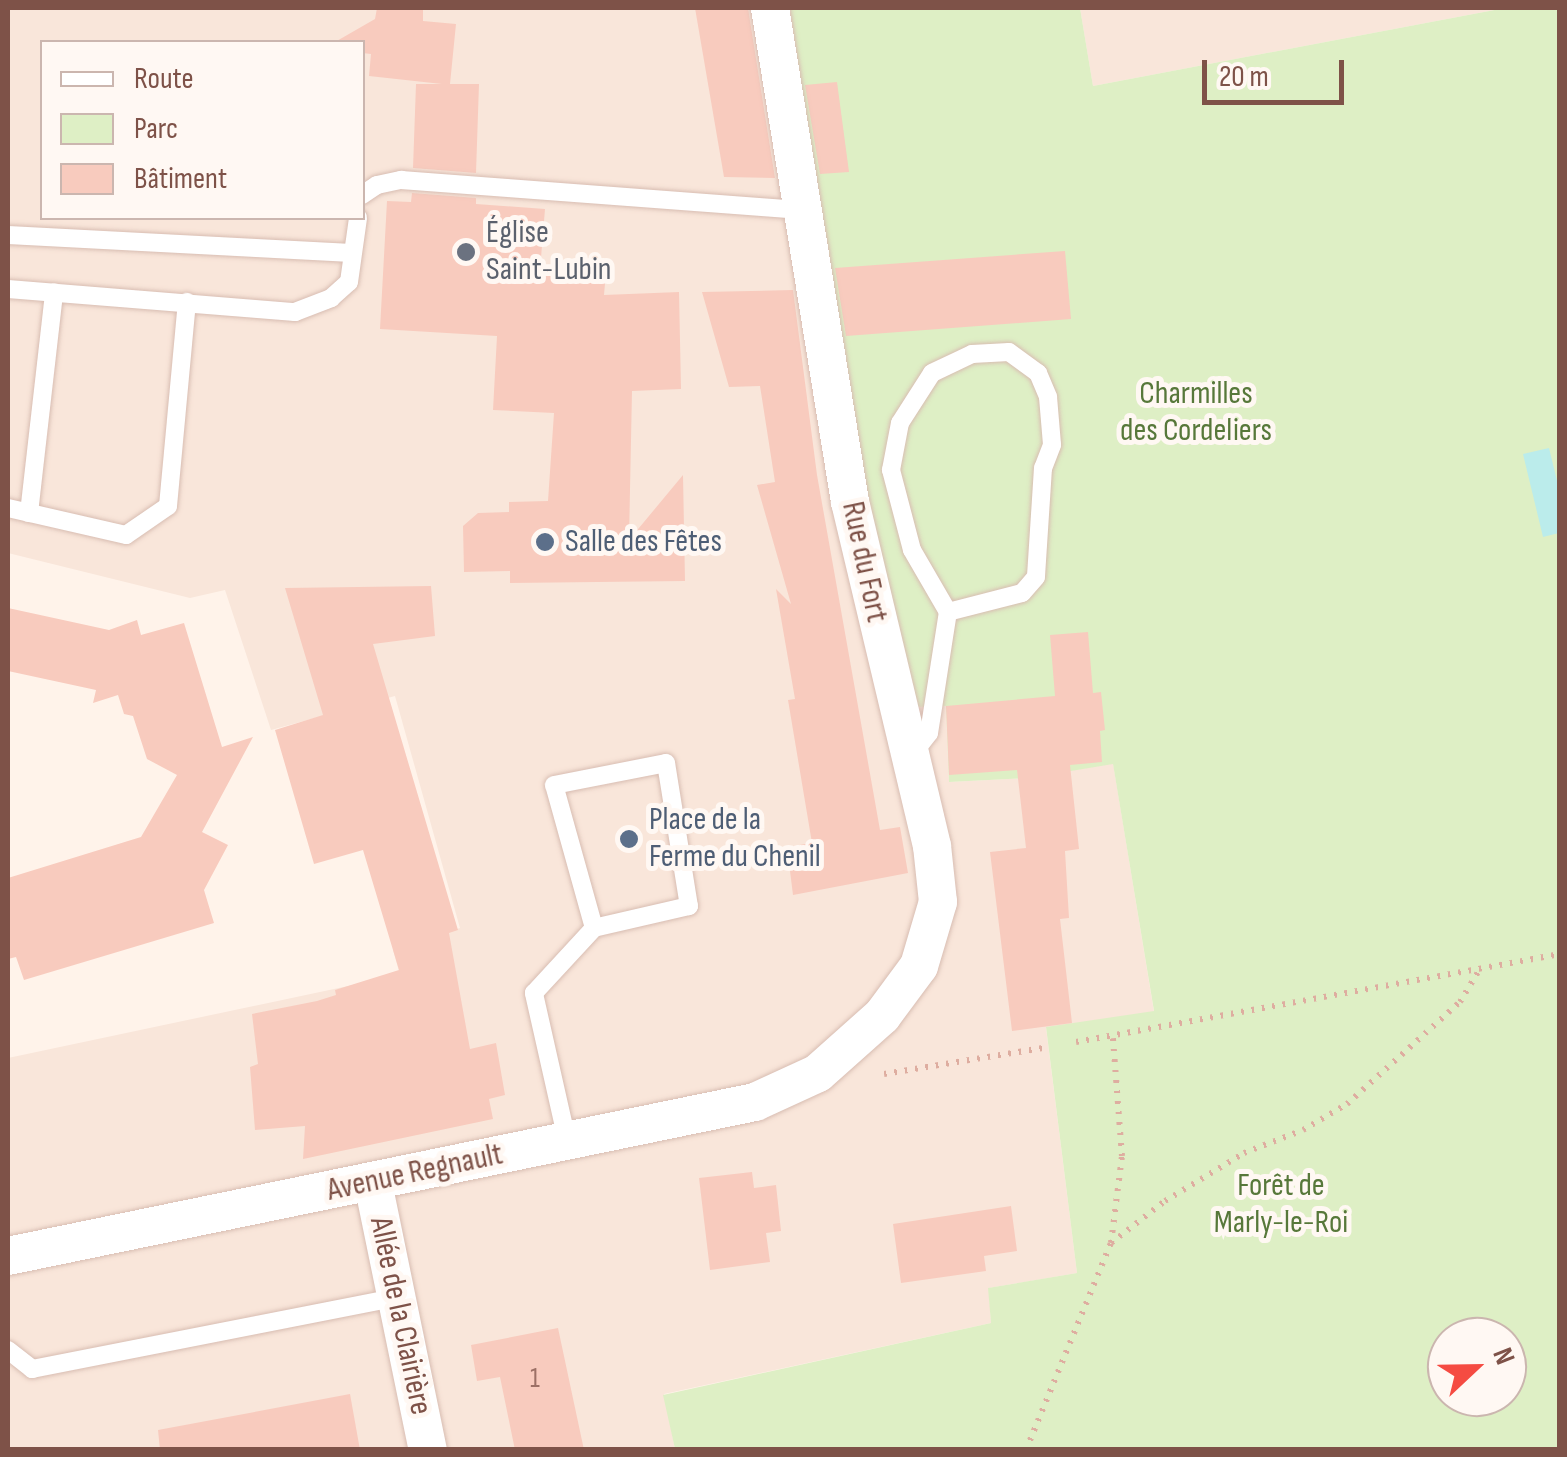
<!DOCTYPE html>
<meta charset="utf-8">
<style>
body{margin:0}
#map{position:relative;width:1567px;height:1457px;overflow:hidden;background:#fff3ea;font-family:"Sofia Sans Condensed",sans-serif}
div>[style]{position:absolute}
.residential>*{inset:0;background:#f9e6da}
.green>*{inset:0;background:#deefc5}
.water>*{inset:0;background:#bbeceb}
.building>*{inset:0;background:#f8cbbe}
.path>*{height:6px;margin-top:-3px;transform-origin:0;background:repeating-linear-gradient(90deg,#deada0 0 2.5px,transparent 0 10.5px)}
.roads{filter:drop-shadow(0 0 2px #d8bdb2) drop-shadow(0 0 2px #d8bdb2)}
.service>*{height:18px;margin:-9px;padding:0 9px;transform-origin:9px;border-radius:9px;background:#fff}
.minor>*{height:38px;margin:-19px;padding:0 19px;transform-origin:19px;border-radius:19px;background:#fff}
.dots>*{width:28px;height:28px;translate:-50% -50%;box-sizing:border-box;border:5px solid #fff8f3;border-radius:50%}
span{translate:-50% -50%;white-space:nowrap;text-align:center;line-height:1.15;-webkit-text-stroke:10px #fff8f3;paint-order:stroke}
.number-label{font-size:28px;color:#9c7066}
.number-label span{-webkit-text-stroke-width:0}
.worship-label{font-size:32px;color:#5b616d}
.left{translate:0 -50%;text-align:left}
.park-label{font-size:32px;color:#57783a}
.service-label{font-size:32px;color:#4e5e75}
.street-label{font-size:32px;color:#7e5248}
.frame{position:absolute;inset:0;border:10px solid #7e5248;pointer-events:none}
.legend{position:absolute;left:40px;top:40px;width:325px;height:180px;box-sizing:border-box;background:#fff8f3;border:2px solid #cbb6af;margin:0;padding:12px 18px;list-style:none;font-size:30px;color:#7e5248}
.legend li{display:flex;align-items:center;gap:20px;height:50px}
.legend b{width:50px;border:2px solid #cbb6af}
.north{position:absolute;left:1427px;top:1317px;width:100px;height:100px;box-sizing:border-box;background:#fff8f3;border:2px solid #cbb6af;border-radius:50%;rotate:68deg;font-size:28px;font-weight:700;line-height:40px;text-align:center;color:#7e5248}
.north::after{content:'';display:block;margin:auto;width:35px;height:45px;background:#f54b42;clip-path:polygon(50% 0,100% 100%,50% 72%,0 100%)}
.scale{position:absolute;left:1202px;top:60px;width:142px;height:45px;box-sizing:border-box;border:5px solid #7e5248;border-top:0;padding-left:12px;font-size:30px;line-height:35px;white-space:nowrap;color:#7e5248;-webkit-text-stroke:8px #fff8f3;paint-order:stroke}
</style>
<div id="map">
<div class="residential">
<i style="clip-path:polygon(evenodd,8px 8px,809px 8px,790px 10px,915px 707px,946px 705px,949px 782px,1029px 778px,1113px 763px,1154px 1012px,1046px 1028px,1077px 1273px,989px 1288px,991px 1323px,664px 1394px,675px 1449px,8px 1449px,8px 1058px,400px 975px,393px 950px,460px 928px,395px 696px,271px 730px,225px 590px,190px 598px,8px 553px,8px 8px,42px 42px,362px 42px,362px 218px,42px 218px,42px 42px)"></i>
<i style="clip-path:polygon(1080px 8px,1505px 8px,1093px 86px)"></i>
</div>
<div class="green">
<i style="clip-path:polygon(evenodd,1080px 8px,1093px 86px,1505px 8px,1559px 8px,1559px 1449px,675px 1449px,663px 1395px,991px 1323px,988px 1288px,1077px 1273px,1046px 1027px,1154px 1011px,1113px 764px,1029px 778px,949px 782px,946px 706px,915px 707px,864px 510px,790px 9px,1080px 8px,1447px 1337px,1507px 1337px,1507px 1397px,1447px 1397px,1447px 1337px)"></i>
</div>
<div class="water">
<i style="clip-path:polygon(1549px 448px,1559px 489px,1559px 533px,1543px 537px,1523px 454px)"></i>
</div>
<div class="building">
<i style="clip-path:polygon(377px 8px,423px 8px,423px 21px,456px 24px,450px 84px,479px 84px,476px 173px,413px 168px,416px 84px,442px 84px,369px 76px,371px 54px,362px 53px,362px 42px,335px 42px,375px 19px)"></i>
<i style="clip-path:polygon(695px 8px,748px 8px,775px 178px,724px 177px)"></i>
<i style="clip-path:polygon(837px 82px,849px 172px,820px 174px,805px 85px)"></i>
<i style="clip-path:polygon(412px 193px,476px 198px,476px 204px,545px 209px,540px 270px,606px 272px,604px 295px,679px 292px,681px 389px,632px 391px,629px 540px,683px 475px,685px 581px,510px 583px,510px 571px,464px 572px,463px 526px,478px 513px,509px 512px,509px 502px,548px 501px,554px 413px,493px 410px,497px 336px,380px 329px,387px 201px,411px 202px)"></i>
<i style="clip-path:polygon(1065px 251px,1071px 319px,846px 336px,835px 268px)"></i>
<i style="clip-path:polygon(793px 290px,817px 475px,880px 830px,900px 827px,908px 873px,793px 895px,787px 847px,812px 843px,788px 700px,795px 699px,776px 589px,791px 604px,757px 485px,775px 482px,760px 386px,729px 387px,702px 292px)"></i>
<i style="clip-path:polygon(431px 586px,435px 636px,373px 644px,458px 930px,449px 933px,470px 1049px,496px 1043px,505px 1095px,489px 1099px,493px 1119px,303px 1159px,305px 1126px,255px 1130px,250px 1067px,258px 1064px,252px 1014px,317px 1001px,336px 995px,335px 990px,399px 970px,363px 850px,314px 864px,275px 730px,323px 715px,285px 588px)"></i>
<i style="clip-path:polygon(8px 608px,109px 630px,137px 620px,141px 635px,184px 623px,222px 747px,253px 737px,202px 832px,228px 845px,204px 890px,214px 923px,24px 980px,16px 957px,8px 959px,8px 878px,141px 837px,177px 775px,147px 759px,133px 716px,124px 714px,118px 695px,93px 703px,96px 690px,8px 671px)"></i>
<i style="clip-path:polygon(1088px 632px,1093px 693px,1101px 692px,1105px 730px,1100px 731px,1102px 762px,1070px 765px,1079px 849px,1065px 851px,1069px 918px,1060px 919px,1072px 1023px,1012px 1031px,990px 852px,1026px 848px,1017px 770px,949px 775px,946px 706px,1055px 696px,1050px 635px)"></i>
<i style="clip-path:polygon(752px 1172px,754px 1188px,776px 1185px,781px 1231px,766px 1233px,770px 1262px,710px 1270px,699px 1178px)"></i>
<i style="clip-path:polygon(1011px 1206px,1017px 1251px,984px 1256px,986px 1271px,901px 1283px,893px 1224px)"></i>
<i style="clip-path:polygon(558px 1328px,584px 1450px,515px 1450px,500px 1377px,477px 1381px,471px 1345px)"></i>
<i style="clip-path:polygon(350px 1394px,360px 1450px,160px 1450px,158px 1430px)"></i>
</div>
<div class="path">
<i style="left:1076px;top:1042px;width:492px;rotate:-10.3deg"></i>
<i style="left:884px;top:1074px;width:167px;rotate:-9.3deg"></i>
<i style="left:1111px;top:1243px;width:68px;rotate:-37.9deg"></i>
<i style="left:1165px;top:1201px;width:92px;rotate:-31.3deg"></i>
<i style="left:1244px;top:1153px;width:63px;rotate:-21.3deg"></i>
<i style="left:1303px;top:1130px;width:51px;rotate:-30.6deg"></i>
<i style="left:1347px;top:1104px;width:152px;rotate:-42.1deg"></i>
<i style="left:1460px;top:1002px;width:39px;rotate:-59deg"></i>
<i style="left:1026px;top:1450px;width:224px;rotate:-67.7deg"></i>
<i style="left:1111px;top:1243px;width:88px;rotate:-82.8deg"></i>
<i style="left:1122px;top:1156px;width:118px;rotate:-94.4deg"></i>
</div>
<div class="roads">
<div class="service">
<i style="left:362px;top:195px;width:18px;rotate:-34deg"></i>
<i style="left:377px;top:185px;width:25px;rotate:-12deg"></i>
<i style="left:401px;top:180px;width:402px;rotate:4.3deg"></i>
<i style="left:8px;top:235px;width:344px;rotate:3deg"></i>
<i style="left:8px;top:289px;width:288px;rotate:4.6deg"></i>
<i style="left:295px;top:312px;width:39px;rotate:-21deg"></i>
<i style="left:331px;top:298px;width:24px;rotate:-42deg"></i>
<i style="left:349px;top:282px;width:65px;rotate:-82deg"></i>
<i style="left:8px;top:508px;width:121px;rotate:12.9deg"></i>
<i style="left:126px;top:535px;width:51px;rotate:-34.6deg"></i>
<i style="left:168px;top:506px;width:205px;rotate:-84.7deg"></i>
<i style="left:29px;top:513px;width:222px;rotate:-83.5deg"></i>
<i style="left:911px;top:756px;width:29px;rotate:-52deg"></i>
<i style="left:929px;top:733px;width:122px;rotate:-81.1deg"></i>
<i style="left:948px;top:612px;width:72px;rotate:-120.1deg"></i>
<i style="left:912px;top:550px;width:83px;rotate:-104.7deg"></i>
<i style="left:891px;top:470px;width:48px;rotate:-79.2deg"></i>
<i style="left:900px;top:423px;width:59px;rotate:-57.4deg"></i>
<i style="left:932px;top:373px;width:44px;rotate:-25.4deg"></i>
<i style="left:972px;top:354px;width:37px;rotate:-3deg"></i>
<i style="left:1009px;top:352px;width:36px;rotate:36deg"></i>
<i style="left:1038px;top:373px;width:26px;rotate:67deg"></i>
<i style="left:1048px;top:397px;width:48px;rotate:85.2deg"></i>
<i style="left:1052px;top:445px;width:25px;rotate:111deg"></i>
<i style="left:1043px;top:468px;width:109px;rotate:93.7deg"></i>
<i style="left:1036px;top:577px;width:21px;rotate:131deg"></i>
<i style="left:1022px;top:593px;width:76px;rotate:165.6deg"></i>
<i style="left:567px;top:1140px;width:151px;rotate:-102.7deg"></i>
<i style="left:534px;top:993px;width:88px;rotate:-47.3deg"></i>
<i style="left:594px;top:928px;width:148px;rotate:-105.6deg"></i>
<i style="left:554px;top:785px;width:114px;rotate:-11.1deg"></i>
<i style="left:666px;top:763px;width:145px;rotate:80.9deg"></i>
<i style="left:689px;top:906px;width:98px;rotate:167deg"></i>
<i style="left:8px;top:1350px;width:31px;rotate:38deg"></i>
<i style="left:32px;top:1369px;width:370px;rotate:-11.1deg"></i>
</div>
<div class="minor">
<i style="left:373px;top:1183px;width:273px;rotate:78.4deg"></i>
<i style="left:8px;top:1256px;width:763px;rotate:-11.65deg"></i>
<i style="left:755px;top:1102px;width:69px;rotate:-24.7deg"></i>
<i style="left:818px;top:1073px;width:86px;rotate:-41.7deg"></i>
<i style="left:882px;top:1016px;width:62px;rotate:-53.5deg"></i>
<i style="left:919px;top:966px;width:67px;rotate:-73.5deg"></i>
<i style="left:938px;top:902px;width:56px;rotate:-96.1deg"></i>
<i style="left:932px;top:846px;width:354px;rotate:-103.4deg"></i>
<i style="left:850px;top:502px;width:500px;rotate:-99.2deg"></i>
</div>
</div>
<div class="dots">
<i style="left:466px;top:252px;background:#6b7280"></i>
<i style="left:545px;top:542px;background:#5c6f8a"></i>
<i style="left:629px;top:839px;background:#5c6f8a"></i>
</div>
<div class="number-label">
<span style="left:535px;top:1379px">1</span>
</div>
<div class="worship-label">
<span class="left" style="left:486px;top:252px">Église<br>Saint-Lubin</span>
</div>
<div class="park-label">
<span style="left:1196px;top:413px">Charmilles<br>des Cordeliers</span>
<span style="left:1281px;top:1205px">Forêt de<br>Marly-le-Roi</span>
</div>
<div class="service-label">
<span class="left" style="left:565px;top:542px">Salle des Fêtes</span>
<span class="left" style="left:649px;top:839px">Place de la<br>Ferme du Chenil</span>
</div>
<div class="street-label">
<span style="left:864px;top:562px;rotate:78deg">Rue du Fort</span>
<span style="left:415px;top:1173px;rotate:-12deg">Avenue Regnault</span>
<span style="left:400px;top:1316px;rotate:78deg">Allée de la Clairière</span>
</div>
<div class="frame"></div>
<ul class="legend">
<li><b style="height:12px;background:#fff"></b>Route</li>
<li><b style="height:28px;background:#deefc5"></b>Parc</li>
<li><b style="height:28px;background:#f8cbbe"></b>Bâtiment</li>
</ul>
<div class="north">N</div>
<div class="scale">20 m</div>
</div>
